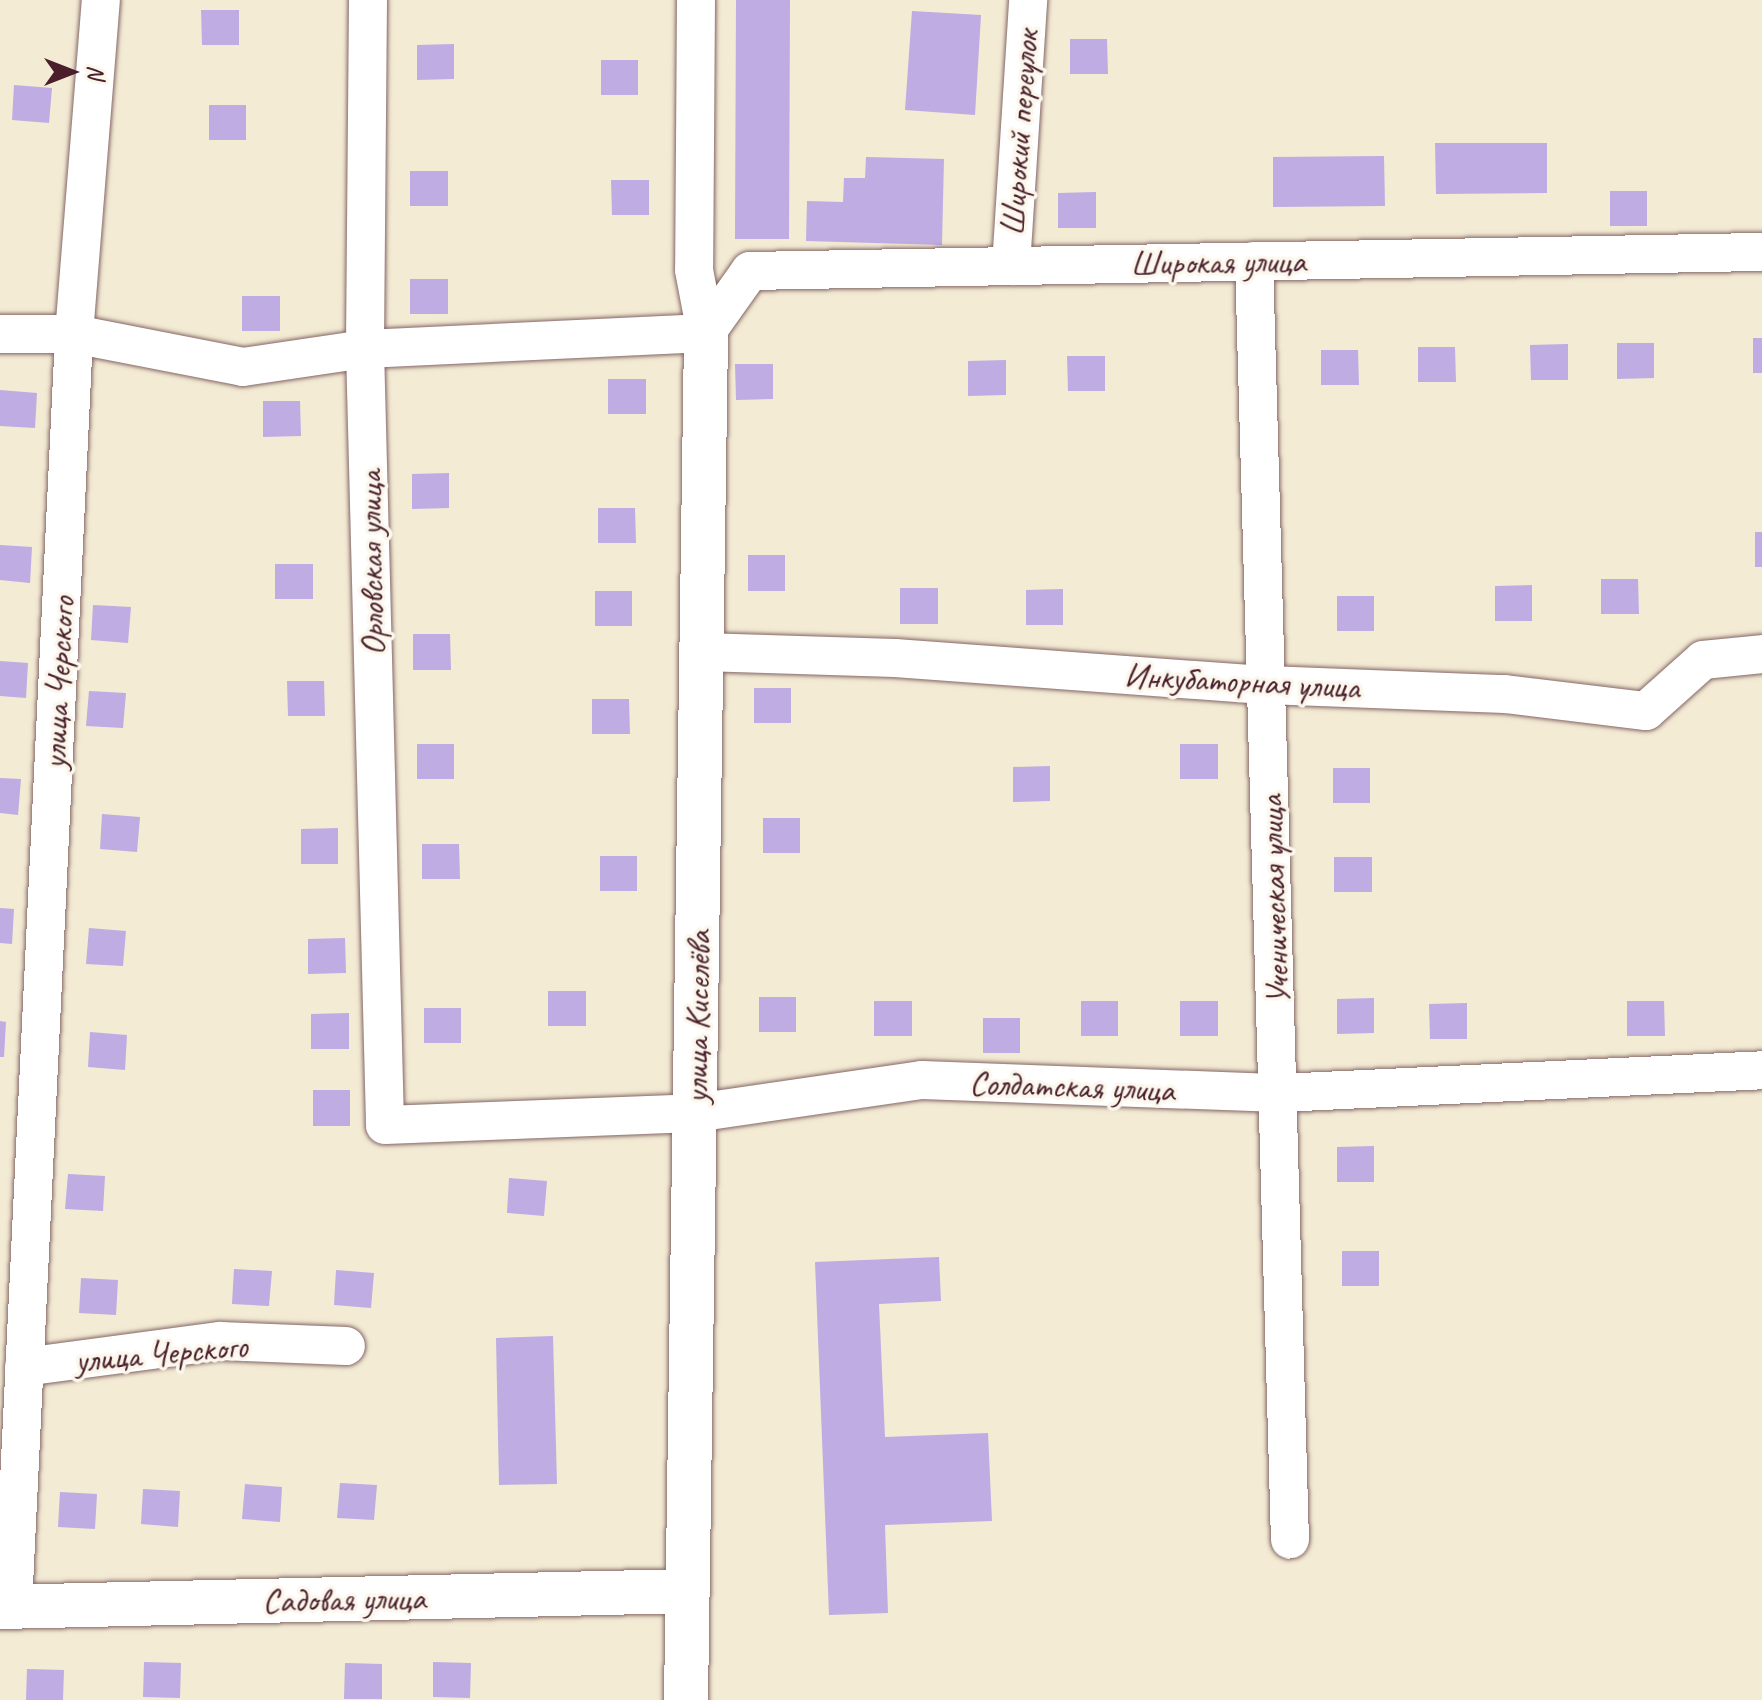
<!DOCTYPE html>
<meta charset="utf-8">
<style>
body{margin:0}
#map{position:relative;width:1762px;height:1700px;overflow:hidden;background:#f3ebd4;font-family:Caveat,sans-serif}
div>[style]{position:absolute}
.building>*{inset:0;background:#beace3}
.roads{filter:drop-shadow(0 0 2px #856666) drop-shadow(0 0 2px #856666)}
.minor>*{height:38px;margin:-19px;padding:0 19px;transform-origin:19px;border-radius:19px;background:#fff}
.tertiary>*{height:44px;margin:-22px;padding:0 22px;transform-origin:22px;border-radius:22px;background:#fff}
span{translate:-50% -50%;white-space:nowrap;text-align:center;line-height:1.15;-webkit-text-stroke:7px #fbf7ec;paint-order:stroke}
.street-label{font-size:34px;color:#4a1f2b}
.north{position:absolute;left:32px;top:32px;width:80px;height:80px;-webkit-text-stroke:6px #fbf7ec;paint-order:stroke;rotate:90deg;font-size:22px;font-weight:700;line-height:32px;text-align:center;color:#4a1f2b}
.north::after{content:'';display:block;margin:auto;width:28px;height:36px;background:#4a1f2b;clip-path:polygon(50% 0,100% 100%,50% 72%,0 100%)}
</style>
<div id="map">
<div class="building">
<i style="clip-path:polygon(736px 0,790px 0,789px 239px,735px 239px)"></i>
<i style="clip-path:polygon(201px 10px,239px 10px,239px 45px,202px 45px)"></i>
<i style="clip-path:polygon(912px 11px,981px 15px,975px 115px,905px 110px)"></i>
<i style="clip-path:polygon(1070px 39px,1107px 39px,1108px 74px,1070px 74px)"></i>
<i style="clip-path:polygon(454px 44px,454px 79px,417px 80px,417px 45px)"></i>
<i style="clip-path:polygon(601px 60px,638px 60px,638px 95px,601px 95px)"></i>
<i style="clip-path:polygon(14px 85px,52px 88px,49px 123px,12px 120px)"></i>
<i style="clip-path:polygon(209px 105px,246px 105px,246px 140px,209px 140px)"></i>
<i style="clip-path:polygon(1435px 143px,1547px 143px,1547px 193px,1436px 194px)"></i>
<i style="clip-path:polygon(1384px 156px,1385px 206px,1273px 207px,1273px 157px)"></i>
<i style="clip-path:polygon(866px 157px,944px 159px,942px 245px,806px 241px,807px 201px,843px 202px,844px 178px,865px 178px)"></i>
<i style="clip-path:polygon(410px 171px,448px 171px,448px 206px,410px 206px)"></i>
<i style="clip-path:polygon(611px 180px,649px 180px,649px 215px,612px 215px)"></i>
<i style="clip-path:polygon(1610px 191px,1647px 191px,1647px 226px,1610px 226px)"></i>
<i style="clip-path:polygon(1096px 192px,1096px 228px,1058px 228px,1058px 193px)"></i>
<i style="clip-path:polygon(410px 279px,448px 279px,448px 314px,410px 314px)"></i>
<i style="clip-path:polygon(242px 296px,280px 296px,280px 331px,242px 331px)"></i>
<i style="clip-path:polygon(1753px 338px,1762px 338px,1762px 373px,1753px 373px)"></i>
<i style="clip-path:polygon(1617px 343px,1654px 343px,1654px 378px,1617px 379px)"></i>
<i style="clip-path:polygon(1568px 344px,1568px 380px,1531px 380px,1530px 345px)"></i>
<i style="clip-path:polygon(1418px 347px,1455px 347px,1456px 382px,1418px 382px)"></i>
<i style="clip-path:polygon(1321px 350px,1358px 350px,1359px 385px,1321px 385px)"></i>
<i style="clip-path:polygon(1067px 356px,1105px 356px,1105px 391px,1068px 391px)"></i>
<i style="clip-path:polygon(1006px 360px,1006px 395px,968px 396px,968px 361px)"></i>
<i style="clip-path:polygon(735px 364px,773px 364px,773px 399px,736px 400px)"></i>
<i style="clip-path:polygon(608px 379px,646px 379px,646px 414px,608px 414px)"></i>
<i style="clip-path:polygon(0 390px,37px 393px,35px 428px,0 426px)"></i>
<i style="clip-path:polygon(263px 401px,300px 401px,301px 436px,263px 437px)"></i>
<i style="clip-path:polygon(449px 473px,449px 508px,412px 509px,412px 474px)"></i>
<i style="clip-path:polygon(598px 508px,635px 508px,636px 543px,598px 543px)"></i>
<i style="clip-path:polygon(1755px 532px,1762px 532px,1762px 567px,1755px 567px)"></i>
<i style="clip-path:polygon(0 545px,32px 547px,30px 583px,0 580px)"></i>
<i style="clip-path:polygon(748px 555px,785px 555px,785px 591px,748px 591px)"></i>
<i style="clip-path:polygon(275px 564px,313px 564px,313px 599px,275px 599px)"></i>
<i style="clip-path:polygon(1601px 579px,1638px 579px,1639px 614px,1601px 614px)"></i>
<i style="clip-path:polygon(1532px 585px,1532px 621px,1495px 621px,1495px 586px)"></i>
<i style="clip-path:polygon(900px 588px,938px 588px,938px 624px,900px 624px)"></i>
<i style="clip-path:polygon(1063px 589px,1063px 625px,1026px 625px,1026px 590px)"></i>
<i style="clip-path:polygon(595px 591px,632px 591px,632px 626px,595px 626px)"></i>
<i style="clip-path:polygon(1337px 596px,1374px 596px,1374px 631px,1337px 631px)"></i>
<i style="clip-path:polygon(93px 605px,131px 607px,128px 643px,91px 640px)"></i>
<i style="clip-path:polygon(413px 634px,450px 634px,451px 670px,413px 670px)"></i>
<i style="clip-path:polygon(0 661px,28px 663px,26px 698px,0 696px)"></i>
<i style="clip-path:polygon(287px 681px,324px 681px,325px 716px,288px 716px)"></i>
<i style="clip-path:polygon(754px 688px,791px 688px,791px 723px,754px 723px)"></i>
<i style="clip-path:polygon(89px 691px,126px 693px,123px 728px,86px 726px)"></i>
<i style="clip-path:polygon(592px 699px,629px 699px,630px 734px,592px 734px)"></i>
<i style="clip-path:polygon(417px 744px,454px 744px,454px 779px,417px 779px)"></i>
<i style="clip-path:polygon(1180px 744px,1218px 744px,1218px 779px,1180px 779px)"></i>
<i style="clip-path:polygon(1050px 766px,1050px 801px,1013px 802px,1013px 767px)"></i>
<i style="clip-path:polygon(1333px 768px,1370px 768px,1370px 803px,1333px 803px)"></i>
<i style="clip-path:polygon(0 778px,21px 779px,18px 815px,0 813px)"></i>
<i style="clip-path:polygon(102px 814px,140px 817px,137px 852px,100px 849px)"></i>
<i style="clip-path:polygon(763px 818px,800px 818px,800px 853px,763px 853px)"></i>
<i style="clip-path:polygon(338px 828px,338px 864px,301px 864px,301px 829px)"></i>
<i style="clip-path:polygon(422px 844px,459px 844px,460px 879px,422px 879px)"></i>
<i style="clip-path:polygon(600px 856px,637px 856px,637px 891px,600px 891px)"></i>
<i style="clip-path:polygon(1334px 857px,1372px 857px,1372px 892px,1334px 892px)"></i>
<i style="clip-path:polygon(0 908px,14px 909px,12px 944px,0 943px)"></i>
<i style="clip-path:polygon(89px 928px,126px 931px,123px 966px,86px 964px)"></i>
<i style="clip-path:polygon(345px 938px,346px 973px,308px 974px,308px 939px)"></i>
<i style="clip-path:polygon(548px 991px,586px 991px,586px 1026px,548px 1026px)"></i>
<i style="clip-path:polygon(759px 997px,796px 997px,796px 1032px,759px 1032px)"></i>
<i style="clip-path:polygon(1374px 998px,1374px 1033px,1337px 1034px,1337px 999px)"></i>
<i style="clip-path:polygon(874px 1001px,912px 1001px,912px 1036px,874px 1036px)"></i>
<i style="clip-path:polygon(1081px 1001px,1118px 1001px,1118px 1036px,1081px 1036px)"></i>
<i style="clip-path:polygon(1180px 1001px,1218px 1001px,1218px 1036px,1180px 1036px)"></i>
<i style="clip-path:polygon(1627px 1001px,1664px 1001px,1665px 1036px,1627px 1036px)"></i>
<i style="clip-path:polygon(1467px 1003px,1467px 1039px,1430px 1039px,1429px 1004px)"></i>
<i style="clip-path:polygon(424px 1008px,461px 1008px,461px 1043px,424px 1043px)"></i>
<i style="clip-path:polygon(349px 1013px,349px 1049px,311px 1049px,311px 1014px)"></i>
<i style="clip-path:polygon(983px 1018px,1020px 1018px,1020px 1053px,983px 1053px)"></i>
<i style="clip-path:polygon(0 1021px,6px 1022px,4px 1057px,0 1057px)"></i>
<i style="clip-path:polygon(90px 1032px,127px 1035px,125px 1070px,88px 1067px)"></i>
<i style="clip-path:polygon(313px 1090px,350px 1090px,350px 1126px,313px 1126px)"></i>
<i style="clip-path:polygon(1374px 1146px,1374px 1182px,1337px 1182px,1337px 1147px)"></i>
<i style="clip-path:polygon(68px 1174px,105px 1176px,103px 1211px,65px 1209px)"></i>
<i style="clip-path:polygon(509px 1178px,547px 1181px,544px 1216px,507px 1213px)"></i>
<i style="clip-path:polygon(1342px 1251px,1379px 1251px,1379px 1286px,1342px 1286px)"></i>
<i style="clip-path:polygon(939px 1257px,941px 1301px,879px 1304px,885px 1437px,988px 1433px,992px 1521px,885px 1525px,888px 1613px,829px 1615px,815px 1262px)"></i>
<i style="clip-path:polygon(234px 1269px,272px 1271px,269px 1306px,232px 1304px)"></i>
<i style="clip-path:polygon(336px 1270px,374px 1273px,371px 1308px,334px 1305px)"></i>
<i style="clip-path:polygon(81px 1278px,118px 1280px,116px 1315px,79px 1313px)"></i>
<i style="clip-path:polygon(553px 1336px,557px 1484px,499px 1485px,496px 1338px)"></i>
<i style="clip-path:polygon(340px 1483px,377px 1485px,374px 1520px,337px 1518px)"></i>
<i style="clip-path:polygon(245px 1484px,282px 1487px,280px 1522px,242px 1519px)"></i>
<i style="clip-path:polygon(143px 1489px,180px 1491px,178px 1527px,141px 1524px)"></i>
<i style="clip-path:polygon(60px 1492px,97px 1494px,95px 1529px,58px 1527px)"></i>
<i style="clip-path:polygon(144px 1662px,181px 1663px,180px 1698px,143px 1697px)"></i>
<i style="clip-path:polygon(433px 1662px,471px 1663px,470px 1698px,433px 1697px)"></i>
<i style="clip-path:polygon(345px 1663px,382px 1664px,382px 1699px,344px 1699px)"></i>
<i style="clip-path:polygon(27px 1669px,64px 1670px,63px 1700px,26px 1700px)"></i>
</div>
<div class="roads">
<div class="minor">
<i style="left:368px;top:0;width:349px;rotate:90.5deg"></i>
<i style="left:365px;top:349px;width:776px;rotate:88.52deg"></i>
<i style="left:385px;top:1125px;width:310px;rotate:-2.2deg"></i>
<i style="left:695px;top:1113px;width:229px;rotate:-8.3deg"></i>
<i style="left:922px;top:1080px;width:358px;rotate:2.1deg"></i>
<i style="left:1280px;top:1093px;width:483px;rotate:-2.7deg"></i>
<i style="left:696px;top:0;width:270px;rotate:90.4deg"></i>
<i style="left:694px;top:270px;width:64px;rotate:79.2deg"></i>
<i style="left:1254px;top:261px;width:1279px;rotate:88.39deg"></i>
<i style="left:1011px;top:266px;width:267px;rotate:-86.3deg"></i>
<i style="left:706px;top:333px;width:76px;rotate:-54.6deg"></i>
<i style="left:750px;top:271px;width:1012px;rotate:-1.08deg"></i>
<i style="left:0;top:334px;width:74px"></i>
<i style="left:74px;top:334px;width:172px;rotate:11deg"></i>
<i style="left:243px;top:367px;width:123px;rotate:-8.4deg"></i>
<i style="left:365px;top:349px;width:341px;rotate:-2.7deg"></i>
<i style="left:702px;top:652px;width:193px;rotate:1.8deg"></i>
<i style="left:895px;top:658px;width:373px;rotate:4.2deg"></i>
<i style="left:1267px;top:685px;width:238px;rotate:2.2deg"></i>
<i style="left:1505px;top:694px;width:142px;rotate:6.9deg"></i>
<i style="left:1646px;top:711px;width:76px;rotate:-41.8deg"></i>
<i style="left:1703px;top:660px;width:59px;rotate:-5.8deg"></i>
<i style="left:24px;top:1367px;width:198px;rotate:-7.6deg"></i>
<i style="left:220px;top:1341px;width:126px;rotate:2.3deg"></i>
<i style="left:13px;top:1606px;width:1273px;rotate:-87.25deg"></i>
<i style="left:74px;top:334px;width:335px;rotate:-85.4deg"></i>
</div>
<div class="tertiary">
<i style="left:0;top:1607px;width:688px;rotate:-1.33deg"></i>
<i style="left:686px;top:1700px;width:1367px;rotate:-89.16deg"></i>
</div>
</div>
<div class="street-label">
<span style="left:1019px;top:133px;rotate:-86deg">Широкий переулок</span>
<span style="left:1218px;top:262px;rotate:-1deg">Широкая улица</span>
<span style="left:371px;top:563px;rotate:-91deg">Орловская улица</span>
<span style="left:1242px;top:681px;rotate:3deg">Инкубаторная улица</span>
<span style="left:58px;top:683px;rotate:-87deg">улица Черского</span>
<span style="left:1274px;top:900px;rotate:-92deg">Ученическая улица</span>
<span style="left:697px;top:1017px;rotate:-89deg">улица Киселёва</span>
<span style="left:1072px;top:1086px;rotate:2deg">Солдатская улица</span>
<span style="left:161px;top:1353px;rotate:-5deg">улица Черского</span>
<span style="left:344px;top:1599px;rotate:-1deg">Садовая улица</span>
</div>
<div class="north">N</div>
</div>
